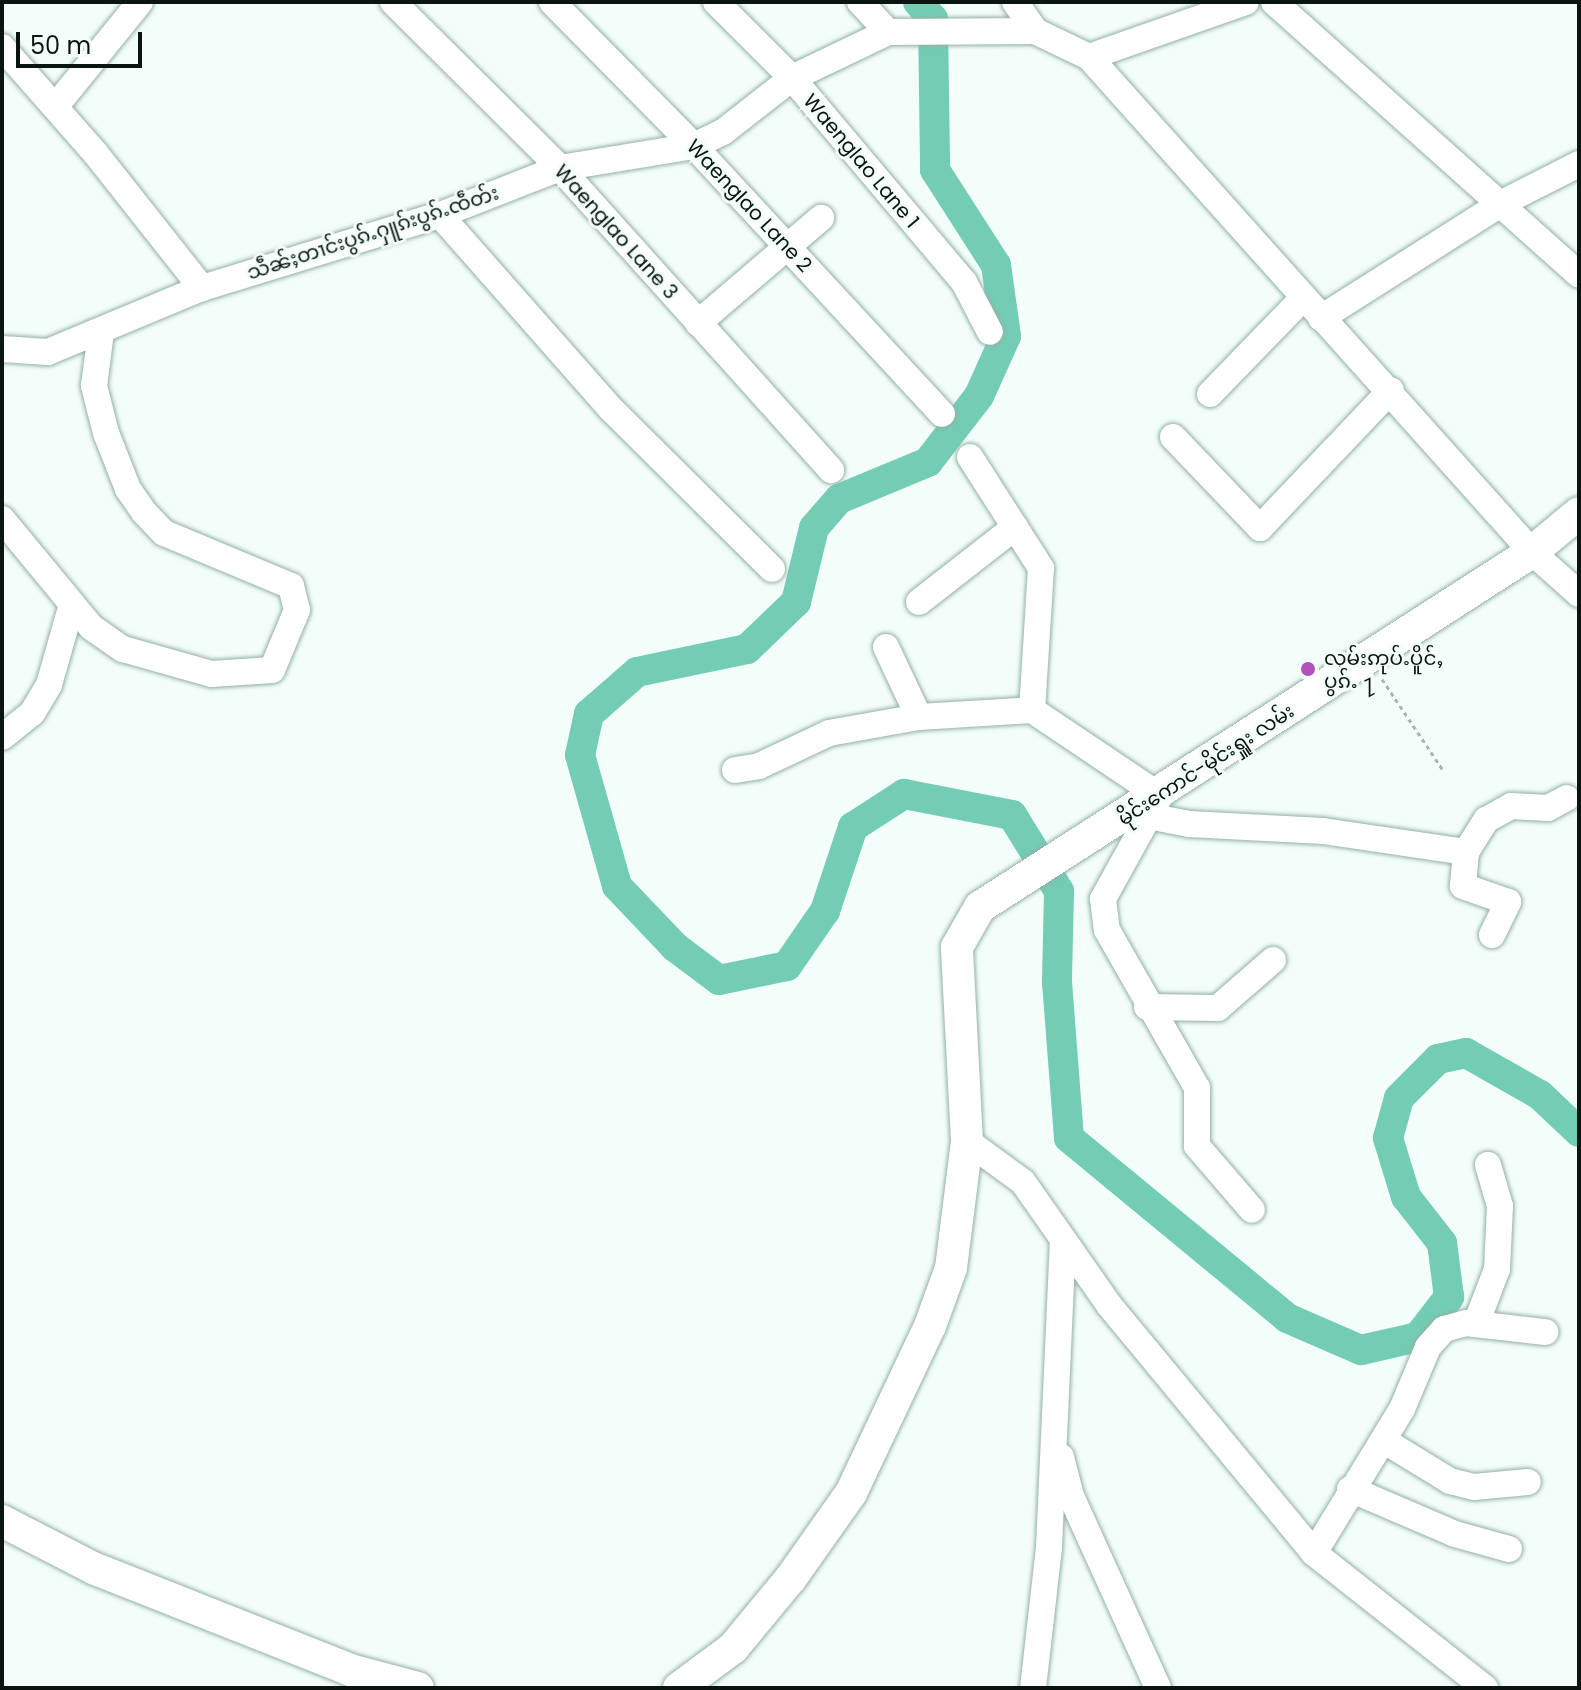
<!DOCTYPE html>
<meta charset="utf-8">
<style>
body{margin:0}
#map{position:relative;width:1581px;height:1690px;overflow:hidden;background:#f3fefb;font-family:Poppins,"Noto Sans Myanmar",sans-serif}
div>[style]{position:absolute}
.river>*{height:30px;margin:-15px;padding:0 15px;transform-origin:15px;border-radius:15px;background:#73cdb5}
.path>*{height:3px;margin-top:-1.5px;transform-origin:0;background:repeating-linear-gradient(90deg,#a9b4b1 0 4px,transparent 0 8px)}
.roads{filter:drop-shadow(0 0 2px #94afa6) drop-shadow(0 0 2px #94afa6)}
.minor>*{height:26px;margin:-13px;padding:0 13px;transform-origin:13px;border-radius:13px;background:#fff}
.major>*{height:32px;margin:-16px;padding:0 16px;transform-origin:16px;border-radius:16px;background:#fff}
.dots>*{width:22px;height:22px;translate:-50% -50%;box-sizing:border-box;border:4px solid #f3fefb;border-radius:50%}
span{translate:-50% -50%;white-space:nowrap;text-align:center;line-height:1.15;-webkit-text-stroke:6px #f3fefb;paint-order:stroke}
.street-label{font-size:20px;color:#0a1411}
.poi-label{font-size:20px;color:#0a1411}
.left{translate:0 -50%;text-align:left}
.frame{position:absolute;inset:0;border:4px solid #0a1411;pointer-events:none}
.scale{position:absolute;left:16px;top:32px;width:126px;height:36px;box-sizing:border-box;border:4px solid #0a1411;border-top:0;padding-left:10px;font-size:24px;line-height:28px;white-space:nowrap;color:#0a1411;-webkit-text-stroke:6px #f3fefb;paint-order:stroke}
</style>
<div id="map">
<div class="river">
<i style="left:918px;top:2px;width:23px;rotate:49deg"></i>
<i style="left:933px;top:19px;width:151px;rotate:89.2deg"></i>
<i style="left:935px;top:170px;width:113px;rotate:57.3deg"></i>
<i style="left:996px;top:265px;width:72px;rotate:82deg"></i>
<i style="left:1006px;top:336px;width:66px;rotate:114.2deg"></i>
<i style="left:979px;top:396px;width:83px;rotate:127.7deg"></i>
<i style="left:928px;top:462px;width:96px;rotate:157.4deg"></i>
<i style="left:839px;top:499px;width:38px;rotate:131deg"></i>
<i style="left:814px;top:528px;width:76px;rotate:103.7deg"></i>
<i style="left:796px;top:602px;width:68px;rotate:136.2deg"></i>
<i style="left:747px;top:649px;width:112px;rotate:168.2deg"></i>
<i style="left:637px;top:672px;width:64px;rotate:138.8deg"></i>
<i style="left:589px;top:714px;width:42px;rotate:102.4deg"></i>
<i style="left:580px;top:755px;width:136px;rotate:74.2deg"></i>
<i style="left:617px;top:886px;width:84px;rotate:46.4deg"></i>
<i style="left:675px;top:947px;width:55px;rotate:36.9deg"></i>
<i style="left:719px;top:980px;width:69px;rotate:-11.6deg"></i>
<i style="left:787px;top:966px;width:67px;rotate:-55.4deg"></i>
<i style="left:825px;top:911px;width:89px;rotate:-71.6deg"></i>
<i style="left:853px;top:827px;width:61px;rotate:-32.9deg"></i>
<i style="left:904px;top:794px;width:110px;rotate:11deg"></i>
<i style="left:1012px;top:815px;width:89px;rotate:58.3deg"></i>
<i style="left:1059px;top:891px;width:91px;rotate:91.3deg"></i>
<i style="left:1057px;top:982px;width:156px;rotate:85.6deg"></i>
<i style="left:1069px;top:1138px;width:283px;rotate:39.5deg"></i>
<i style="left:1287px;top:1318px;width:81px;rotate:23.4deg"></i>
<i style="left:1361px;top:1350px;width:58px;rotate:-12.8deg"></i>
<i style="left:1418px;top:1337px;width:51px;rotate:-52.2deg"></i>
<i style="left:1449px;top:1297px;width:54px;rotate:-97.4deg"></i>
<i style="left:1442px;top:1243px;width:58px;rotate:-128deg"></i>
<i style="left:1406px;top:1197px;width:62px;rotate:-107deg"></i>
<i style="left:1388px;top:1138px;width:41px;rotate:-74.6deg"></i>
<i style="left:1399px;top:1098px;width:55px;rotate:-45deg"></i>
<i style="left:1438px;top:1059px;width:29px;rotate:-12deg"></i>
<i style="left:1466px;top:1053px;width:85px;rotate:29.6deg"></i>
<i style="left:1540px;top:1095px;width:54px;rotate:43.5deg"></i>
</div>
<div class="path">
<i style="left:1382px;top:679px;width:110px;rotate:56.2deg"></i>
</div>
<div class="roads">
<div class="minor">
<i style="left:393px;top:2px;width:235px;rotate:44.8deg"></i>
<i style="left:560px;top:168px;width:406px;rotate:48.1deg"></i>
<i style="left:552px;top:2px;width:202px;rotate:45.4deg"></i>
<i style="left:694px;top:146px;width:365px;rotate:47.2deg"></i>
<i style="left:716px;top:2px;width:107px;rotate:45deg"></i>
<i style="left:792px;top:78px;width:267px;rotate:49.9deg"></i>
<i style="left:964px;top:282px;width:56px;rotate:62.5deg"></i>
<i style="left:860px;top:2px;width:41px;rotate:47deg"></i>
<i style="left:1015px;top:2px;width:35px;rotate:55deg"></i>
<i style="left:1274px;top:2px;width:409px;rotate:41.8deg"></i>
<i style="left:2px;top:47px;width:142px;rotate:48.7deg"></i>
<i style="left:96px;top:154px;width:171px;rotate:51.7deg"></i>
<i style="left:1089px;top:57px;width:166px;rotate:-19.3deg"></i>
<i style="left:55px;top:107px;width:135px;rotate:-51deg"></i>
<i style="left:440px;top:215px;width:261px;rotate:48.6deg"></i>
<i style="left:613px;top:411px;width:224px;rotate:44.8deg"></i>
<i style="left:1321px;top:318px;width:214px;rotate:-32.4deg"></i>
<i style="left:1502px;top:203px;width:86px;rotate:-26.9deg"></i>
<i style="left:698px;top:323px;width:162px;rotate:-40.5deg"></i>
<i style="left:2px;top:349px;width:46px;rotate:3.7deg"></i>
<i style="left:48px;top:352px;width:167px;rotate:-22.6deg"></i>
<i style="left:202px;top:288px;width:249px;rotate:-17.1deg"></i>
<i style="left:440px;top:215px;width:129px;rotate:-21.4deg"></i>
<i style="left:560px;top:168px;width:136px;rotate:-9.3deg"></i>
<i style="left:694px;top:146px;width:32px;rotate:-26deg"></i>
<i style="left:723px;top:132px;width:88px;rotate:-38deg"></i>
<i style="left:792px;top:78px;width:106px;rotate:-25.6deg"></i>
<i style="left:888px;top:32px;width:147px;rotate:-0.4deg"></i>
<i style="left:1035px;top:31px;width:60px;rotate:25.7deg"></i>
<i style="left:1089px;top:57px;width:664px;rotate:48.17deg"></i>
<i style="left:1532px;top:552px;width:63px;rotate:41.8deg"></i>
<i style="left:1210px;top:394px;width:132px;rotate:-45.9deg"></i>
<i style="left:1173px;top:437px;width:126px;rotate:46.3deg"></i>
<i style="left:1260px;top:528px;width:190px;rotate:-46.5deg"></i>
<i style="left:970px;top:457px;width:132px;rotate:57.4deg"></i>
<i style="left:1041px;top:568px;width:142px;rotate:93.6deg"></i>
<i style="left:2px;top:519px;width:110px;rotate:50.5deg"></i>
<i style="left:72px;top:604px;width:84px;rotate:105.9deg"></i>
<i style="left:49px;top:685px;width:33px;rotate:121deg"></i>
<i style="left:32px;top:713px;width:38px;rotate:141deg"></i>
<i style="left:919px;top:602px;width:122px;rotate:-38deg"></i>
<i style="left:72px;top:604px;width:30px;rotate:50deg"></i>
<i style="left:91px;top:627px;width:39px;rotate:35deg"></i>
<i style="left:123px;top:649px;width:92px;rotate:15.7deg"></i>
<i style="left:212px;top:674px;width:60px;rotate:-3.8deg"></i>
<i style="left:272px;top:670px;width:65px;rotate:-67.4deg"></i>
<i style="left:297px;top:610px;width:25px;rotate:-104deg"></i>
<i style="left:291px;top:586px;width:138px;rotate:-157.3deg"></i>
<i style="left:164px;top:533px;width:29px;rotate:-134deg"></i>
<i style="left:144px;top:512px;width:28px;rotate:-125deg"></i>
<i style="left:128px;top:489px;width:60px;rotate:-111.4deg"></i>
<i style="left:106px;top:433px;width:49px;rotate:-104.3deg"></i>
<i style="left:94px;top:386px;width:54px;rotate:-82.6deg"></i>
<i style="left:886px;top:647px;width:77px;rotate:64.8deg"></i>
<i style="left:735px;top:770px;width:24px;rotate:-9deg"></i>
<i style="left:759px;top:766px;width:77px;rotate:-25.2deg"></i>
<i style="left:829px;top:733px;width:91px;rotate:-10.1deg"></i>
<i style="left:919px;top:717px;width:113px;rotate:-3.5deg"></i>
<i style="left:1032px;top:710px;width:154px;rotate:33.9deg"></i>
<i style="left:1160px;top:796px;width:118px;rotate:119deg"></i>
<i style="left:1103px;top:899px;width:31px;rotate:83deg"></i>
<i style="left:1107px;top:930px;width:182px;rotate:60.3deg"></i>
<i style="left:1197px;top:1088px;width:58px;rotate:90deg"></i>
<i style="left:1197px;top:1146px;width:84px;rotate:49.3deg"></i>
<i style="left:1148px;top:816px;width:42px;rotate:11deg"></i>
<i style="left:1189px;top:824px;width:134px;rotate:3deg"></i>
<i style="left:1323px;top:831px;width:145px;rotate:8.4deg"></i>
<i style="left:1492px;top:935px;width:37px;rotate:-64deg"></i>
<i style="left:1508px;top:902px;width:48px;rotate:-160.4deg"></i>
<i style="left:1463px;top:886px;width:34px;rotate:-85deg"></i>
<i style="left:1466px;top:852px;width:38px;rotate:-58deg"></i>
<i style="left:1486px;top:820px;width:29px;rotate:-29deg"></i>
<i style="left:1511px;top:806px;width:37px;rotate:3deg"></i>
<i style="left:1548px;top:808px;width:21px;rotate:-28deg"></i>
<i style="left:1147px;top:1007px;width:71px;rotate:0.8deg"></i>
<i style="left:1218px;top:1008px;width:73px;rotate:-41.1deg"></i>
<i style="left:967px;top:1141px;width:69px;rotate:36.2deg"></i>
<i style="left:1023px;top:1182px;width:150px;rotate:55deg"></i>
<i style="left:1109px;top:1305px;width:322px;rotate:50.4deg"></i>
<i style="left:1314px;top:1553px;width:218px;rotate:38.3deg"></i>
<i style="left:1476px;top:1324px;width:59px;rotate:-69.1deg"></i>
<i style="left:1497px;top:1269px;width:63px;rotate:-87.3deg"></i>
<i style="left:1500px;top:1206px;width:43px;rotate:-106.3deg"></i>
<i style="left:1383px;top:1440px;width:79px;rotate:31.5deg"></i>
<i style="left:1450px;top:1481px;width:25px;rotate:14deg"></i>
<i style="left:1474px;top:1487px;width:54px;rotate:-5.3deg"></i>
<i style="left:1061px;top:1457px;width:40px;rotate:75.6deg"></i>
<i style="left:1071px;top:1496px;width:211px;rotate:65.6deg"></i>
<i style="left:1350px;top:1489px;width:114px;rotate:23.2deg"></i>
<i style="left:1455px;top:1534px;width:56px;rotate:15.5deg"></i>
<i style="left:1314px;top:1553px;width:169px;rotate:-58.6deg"></i>
<i style="left:1402px;top:1409px;width:67px;rotate:-67.2deg"></i>
<i style="left:1428px;top:1347px;width:24px;rotate:-48deg"></i>
<i style="left:1444px;top:1329px;width:23px;rotate:-15deg"></i>
<i style="left:1466px;top:1323px;width:80px;rotate:6.5deg"></i>
<i style="left:1033px;top:1688px;width:142px;rotate:-83.5deg"></i>
<i style="left:1049px;top:1547px;width:305px;rotate:-87.4deg"></i>
</div>
<div class="major">
<i style="left:2px;top:1521px;width:102px;rotate:27.3deg"></i>
<i style="left:93px;top:1568px;width:277px;rotate:21.6deg"></i>
<i style="left:350px;top:1670px;width:70px;rotate:14.8deg"></i>
<i style="left:679px;top:1688px;width:67px;rotate:-36.5deg"></i>
<i style="left:733px;top:1648px;width:91px;rotate:-50.4deg"></i>
<i style="left:791px;top:1578px;width:104px;rotate:-54.8deg"></i>
<i style="left:851px;top:1493px;width:185px;rotate:-64.7deg"></i>
<i style="left:930px;top:1326px;width:62px;rotate:-70.1deg"></i>
<i style="left:951px;top:1268px;width:128px;rotate:-82.8deg"></i>
<i style="left:967px;top:1141px;width:194px;rotate:-93deg"></i>
<i style="left:957px;top:947px;width:46px;rotate:-60.1deg"></i>
<i style="left:980px;top:907px;width:656px;rotate:-32.75deg"></i>
<i style="left:1532px;top:552px;width:61px;rotate:-39.7deg"></i>
</div>
</div>
<div class="dots">
<i style="left:1308px;top:669px;background:#b451b8"></i>
</div>
<div class="street-label">
<span style="left:861px;top:161px;rotate:50deg">Waenglao Lane 1</span>
<span style="left:749px;top:206px;rotate:47deg">Waenglao Lane 2</span>
<span style="left:616px;top:232px;rotate:48deg">Waenglao Lane 3</span>
<span style="left:373px;top:233px;rotate:-18deg">သဵၼ်ႈတၢင်းပွၵ်ႉႁူၵ်းပွၵ်ႉၸဵတ်း</span>
<span style="left:1206px;top:765px;rotate:-33deg">မိုင်းကောင်-မိုင်းရှူး လမ်း</span>
</div>
<div class="poi-label">
<span class="left" style="left:1324px;top:670px">လုမ်းဢုပ်ႉပိူင်ႇ<br>ပွၵ်ႉ ႑</span>
</div>
<div class="frame"></div>
<div class="scale">50 m</div>
</div>
